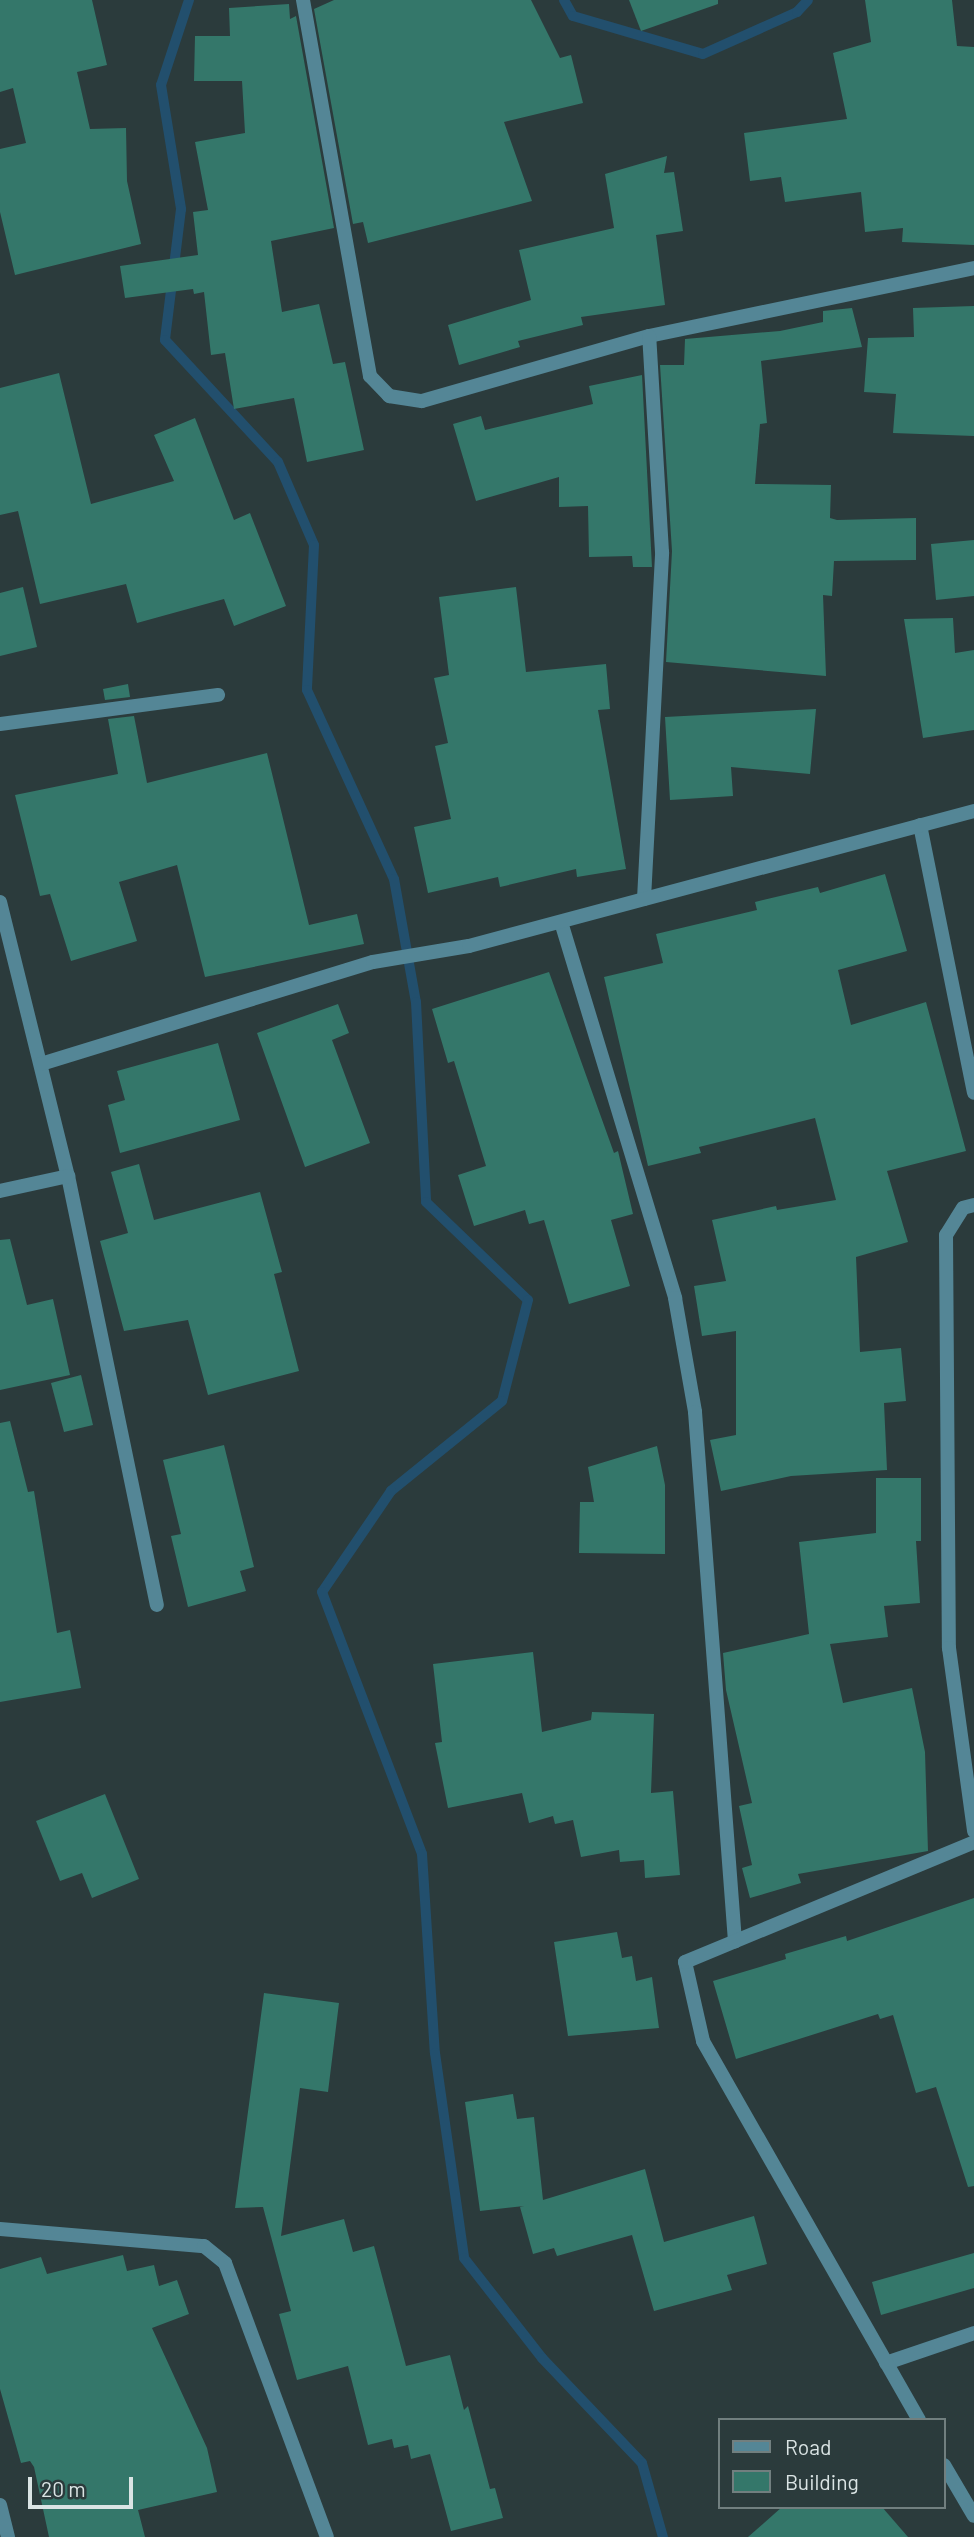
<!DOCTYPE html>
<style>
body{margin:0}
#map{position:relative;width:974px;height:2537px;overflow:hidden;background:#2b3b3c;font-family:Barlow,sans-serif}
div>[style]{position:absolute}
.stream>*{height:10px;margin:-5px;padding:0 5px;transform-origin:5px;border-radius:5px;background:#224f6d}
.building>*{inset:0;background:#34776a}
.street>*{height:14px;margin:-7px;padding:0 7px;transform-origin:7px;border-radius:7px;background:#548696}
span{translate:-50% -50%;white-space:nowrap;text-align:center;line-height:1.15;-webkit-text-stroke:5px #2b3b3c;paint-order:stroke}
.legend{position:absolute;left:718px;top:2418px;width:228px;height:91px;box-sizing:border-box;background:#2b3b3c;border:2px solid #717f7f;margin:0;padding:9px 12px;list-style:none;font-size:21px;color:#dae4e4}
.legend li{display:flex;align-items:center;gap:14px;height:35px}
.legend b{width:35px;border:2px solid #717f7f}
.scale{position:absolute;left:28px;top:2477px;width:105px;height:32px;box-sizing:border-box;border:4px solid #dae4e4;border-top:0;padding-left:9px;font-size:21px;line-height:24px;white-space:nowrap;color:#dae4e4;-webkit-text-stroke:5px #2b3b3c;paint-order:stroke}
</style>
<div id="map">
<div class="stream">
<i style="left:189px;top:0;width:89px;rotate:108.2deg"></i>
<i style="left:161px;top:85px;width:126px;rotate:80.8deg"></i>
<i style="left:181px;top:209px;width:132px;rotate:97deg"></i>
<i style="left:165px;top:340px;width:166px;rotate:47.2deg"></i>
<i style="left:278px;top:462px;width:90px;rotate:66.6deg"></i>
<i style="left:314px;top:545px;width:145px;rotate:92.8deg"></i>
<i style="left:307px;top:690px;width:208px;rotate:65.3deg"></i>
<i style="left:394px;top:879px;width:125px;rotate:79.9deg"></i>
<i style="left:416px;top:1002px;width:200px;rotate:87.1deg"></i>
<i style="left:426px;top:1202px;width:141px;rotate:43.9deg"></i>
<i style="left:528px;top:1300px;width:104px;rotate:104.4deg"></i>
<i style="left:502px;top:1401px;width:143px;rotate:141deg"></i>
<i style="left:391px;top:1491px;width:122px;rotate:124.3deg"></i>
<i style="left:322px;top:1592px;width:280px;rotate:69.1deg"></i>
<i style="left:422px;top:1854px;width:199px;rotate:86.3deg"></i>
<i style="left:435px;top:2053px;width:207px;rotate:81.9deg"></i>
<i style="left:464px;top:2258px;width:127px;rotate:52deg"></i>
<i style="left:542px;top:2358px;width:145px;rotate:46.4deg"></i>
<i style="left:642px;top:2463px;width:77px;rotate:74.2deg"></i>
<i style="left:564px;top:0;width:18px;rotate:61deg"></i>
<i style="left:573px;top:16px;width:135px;rotate:16.3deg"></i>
<i style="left:703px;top:54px;width:103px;rotate:-24.1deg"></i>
<i style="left:797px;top:12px;width:16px;rotate:-47deg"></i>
</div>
<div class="building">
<i style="clip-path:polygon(0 0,92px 0,107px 65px,77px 72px,90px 129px,126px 128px,127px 181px,141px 244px,15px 275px,0 212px,0 149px,26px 143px,13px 88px,0 92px)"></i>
<i style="clip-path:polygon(334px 0,531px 0,560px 58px,571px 55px,583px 103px,504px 122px,532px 201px,368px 243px,363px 222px,353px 224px,314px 9px)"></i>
<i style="clip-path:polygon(629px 0,718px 0,718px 4px,641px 31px)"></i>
<i style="clip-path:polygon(865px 0,952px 0,957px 46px,974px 47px,974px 245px,902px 242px,903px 228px,865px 232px,861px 192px,785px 202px,781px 177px,750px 181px,744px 133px,847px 119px,833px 53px,871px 42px)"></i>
<i style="clip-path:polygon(289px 4px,290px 19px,296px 16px,334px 228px,271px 241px,282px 312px,319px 304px,333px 364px,345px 362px,364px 450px,307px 462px,294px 398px,234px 409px,225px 353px,211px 355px,204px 292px,194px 294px,193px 289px,125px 298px,120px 266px,198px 255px,193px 212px,208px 210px,195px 142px,245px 133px,242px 81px,194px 81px,195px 36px,230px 36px,229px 8px)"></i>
<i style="clip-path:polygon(667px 156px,664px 173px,674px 172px,683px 231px,656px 235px,665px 305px,581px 317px,583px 325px,518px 341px,520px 347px,459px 365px,448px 325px,531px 300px,519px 250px,614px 228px,605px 174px)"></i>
<i style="clip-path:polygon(974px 306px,974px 436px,893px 433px,896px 394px,864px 392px,868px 338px,914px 337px,913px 308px)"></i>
<i style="clip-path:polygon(852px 308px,862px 347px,761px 361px,767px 423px,760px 424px,755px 484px,831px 485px,830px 518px,837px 520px,916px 518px,916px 560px,834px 561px,832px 596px,823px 595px,826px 676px,666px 662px,672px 551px,660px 365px,684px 365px,685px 339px,780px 331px,823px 322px,823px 311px)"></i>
<i style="clip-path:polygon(59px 373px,91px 504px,174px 481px,154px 435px,195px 418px,234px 520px,250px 513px,286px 606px,234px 626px,224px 599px,137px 623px,126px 584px,40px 604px,18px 511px,0 515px,0 388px)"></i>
<i style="clip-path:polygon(642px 375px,652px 567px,633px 567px,632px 556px,589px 557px,588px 506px,559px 507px,559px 477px,476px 501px,453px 424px,481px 416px,485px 430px,593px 404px,589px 386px)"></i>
<i style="clip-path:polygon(974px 540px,974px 596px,936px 600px,931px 544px)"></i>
<i style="clip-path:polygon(23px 587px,37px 647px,0 656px,0 593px)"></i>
<i style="clip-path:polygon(516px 587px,526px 672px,606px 664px,610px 709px,598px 710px,626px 869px,577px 877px,576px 869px,500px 887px,498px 877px,428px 893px,414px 827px,451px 819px,435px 746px,448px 743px,434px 678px,449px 675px,439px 597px)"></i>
<i style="clip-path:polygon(953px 618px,955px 653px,974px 650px,974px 730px,923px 738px,904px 619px)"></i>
<i style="clip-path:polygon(128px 684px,130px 697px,105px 700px,103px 689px)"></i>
<i style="clip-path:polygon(816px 709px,810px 774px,731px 767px,733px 796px,670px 800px,665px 717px)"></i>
<i style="clip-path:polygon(134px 716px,147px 783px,267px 753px,309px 925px,357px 914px,364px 944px,205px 977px,177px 865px,119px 882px,137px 941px,71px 961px,50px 894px,40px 896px,15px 795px,118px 774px,108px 719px)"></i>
<i style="clip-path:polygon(885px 874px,907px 951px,838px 970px,851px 1025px,926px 1002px,966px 1151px,887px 1171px,908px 1242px,856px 1257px,860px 1352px,901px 1348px,906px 1401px,884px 1403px,887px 1470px,791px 1476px,721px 1491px,710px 1440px,736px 1435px,736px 1331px,702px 1336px,694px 1286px,726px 1281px,712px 1220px,776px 1206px,777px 1210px,836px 1200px,815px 1118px,699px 1147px,701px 1153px,648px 1166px,604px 977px,663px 963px,656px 934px,757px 910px,755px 902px,818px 887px,820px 893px)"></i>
<i style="clip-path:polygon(549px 972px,614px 1153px,618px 1151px,633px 1214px,611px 1220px,630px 1286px,569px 1304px,544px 1220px,529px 1224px,525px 1210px,474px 1226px,458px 1175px,486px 1166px,454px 1061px,448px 1063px,432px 1009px)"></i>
<i style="clip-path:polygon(338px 1004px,349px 1033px,332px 1040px,370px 1143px,305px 1167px,257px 1033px)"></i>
<i style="clip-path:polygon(218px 1043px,240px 1120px,120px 1153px,108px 1105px,125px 1100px,117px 1071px)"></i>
<i style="clip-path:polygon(139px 1164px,154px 1220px,260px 1192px,282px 1272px,274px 1274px,299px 1371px,208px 1395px,188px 1320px,124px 1331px,100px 1241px,128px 1233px,111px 1172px)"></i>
<i style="clip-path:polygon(10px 1239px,27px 1305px,53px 1299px,70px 1375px,0 1390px,0 1240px)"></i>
<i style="clip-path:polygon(81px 1375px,93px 1425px,64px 1432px,51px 1383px)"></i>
<i style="clip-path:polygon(10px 1421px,28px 1492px,34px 1491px,57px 1633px,70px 1630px,81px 1688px,0 1702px,0 1423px)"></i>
<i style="clip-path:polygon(224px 1445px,254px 1567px,240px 1571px,246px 1591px,188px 1607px,171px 1536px,181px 1534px,163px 1460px)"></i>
<i style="clip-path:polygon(657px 1446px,665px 1485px,665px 1554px,579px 1553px,580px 1502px,594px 1502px,588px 1467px)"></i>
<i style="clip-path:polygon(876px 1478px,921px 1478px,921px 1541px,916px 1541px,920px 1603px,884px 1606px,888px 1637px,830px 1644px,843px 1703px,912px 1688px,925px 1752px,928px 1851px,798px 1874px,801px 1883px,750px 1898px,742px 1868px,752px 1865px,739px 1806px,752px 1803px,726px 1690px,723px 1653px,809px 1634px,799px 1542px,876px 1533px)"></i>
<i style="clip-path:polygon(533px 1652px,542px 1732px,591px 1720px,592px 1712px,654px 1714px,651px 1793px,673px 1791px,680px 1875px,645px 1878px,644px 1860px,620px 1862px,619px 1850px,581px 1857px,573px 1820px,555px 1824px,553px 1816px,529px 1823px,522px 1793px,448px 1808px,435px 1743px,442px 1742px,433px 1664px)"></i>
<i style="clip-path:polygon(105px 1794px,139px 1879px,92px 1898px,82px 1873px,60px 1881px,36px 1821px)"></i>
<i style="clip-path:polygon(974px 1898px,974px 2186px,968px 2187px,936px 2087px,916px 2093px,893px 2015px,880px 2019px,878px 2014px,736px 2059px,713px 1981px,786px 1959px,785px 1954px,846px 1936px,847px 1941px)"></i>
<i style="clip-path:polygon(617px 1932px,622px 1958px,632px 1956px,636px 1981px,652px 1977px,659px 2028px,568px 2036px,554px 1942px)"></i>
<i style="clip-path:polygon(264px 1993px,339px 2003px,328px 2092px,300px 2088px,281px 2236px,344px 2219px,353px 2252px,374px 2246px,406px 2366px,450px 2355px,464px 2410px,468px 2406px,490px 2489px,495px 2488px,503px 2518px,451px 2531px,430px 2454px,411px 2459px,408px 2445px,394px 2448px,392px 2439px,368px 2445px,348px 2366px,297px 2380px,279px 2314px,291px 2311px,263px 2207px,235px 2208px)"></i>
<i style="clip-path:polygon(513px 2094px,517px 2119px,534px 2117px,543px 2200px,645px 2169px,664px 2242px,754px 2216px,767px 2264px,727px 2275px,732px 2290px,654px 2311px,632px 2235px,557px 2256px,554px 2248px,533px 2254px,520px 2207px,524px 2206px,480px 2211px,465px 2102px)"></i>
<i style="clip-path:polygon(974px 2253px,974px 2288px,881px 2315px,872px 2282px)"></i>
<i style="clip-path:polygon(123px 2255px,127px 2271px,154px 2265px,159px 2286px,177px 2280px,189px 2314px,152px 2328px,207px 2448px,217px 2492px,138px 2510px,145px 2537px,49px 2537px,34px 2467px,30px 2461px,21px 2463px,0 2389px,0 2269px,41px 2257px,47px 2274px)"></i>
<i style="clip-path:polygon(782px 2507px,882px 2507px,908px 2537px,748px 2537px)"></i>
</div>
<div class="street">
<i style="left:303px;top:0;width:382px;rotate:79.9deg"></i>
<i style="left:370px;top:376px;width:28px;rotate:46deg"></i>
<i style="left:389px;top:396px;width:33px;rotate:9deg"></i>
<i style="left:422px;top:401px;width:236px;rotate:-16deg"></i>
<i style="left:649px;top:336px;width:332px;rotate:-11.8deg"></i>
<i style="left:0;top:724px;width:220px;rotate:-7.6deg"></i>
<i style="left:920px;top:825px;width:273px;rotate:78.6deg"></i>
<i style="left:644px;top:899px;width:347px;rotate:-87deg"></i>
<i style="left:662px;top:552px;width:216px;rotate:-93.4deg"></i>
<i style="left:0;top:902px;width:282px;rotate:76.1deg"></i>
<i style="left:68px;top:1176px;width:438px;rotate:78.3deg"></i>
<i style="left:561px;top:922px;width:393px;rotate:73.1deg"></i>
<i style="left:675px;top:1298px;width:116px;rotate:80deg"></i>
<i style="left:695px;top:1412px;width:531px;rotate:85.68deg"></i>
<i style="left:41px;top:1064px;width:347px;rotate:-17.1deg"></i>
<i style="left:373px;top:962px;width:97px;rotate:-9.5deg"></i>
<i style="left:469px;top:946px;width:523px;rotate:-14.97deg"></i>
<i style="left:0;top:1191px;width:70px;rotate:-12.4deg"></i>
<i style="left:974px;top:1205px;width:11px;rotate:165deg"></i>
<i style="left:963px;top:1208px;width:32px;rotate:122deg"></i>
<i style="left:946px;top:1235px;width:413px;rotate:89.6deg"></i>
<i style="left:949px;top:1648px;width:185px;rotate:82.2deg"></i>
<i style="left:0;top:2229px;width:205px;rotate:4.8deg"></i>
<i style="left:204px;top:2246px;width:27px;rotate:39deg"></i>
<i style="left:225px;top:2263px;width:292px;rotate:69.6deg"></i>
<i style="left:886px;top:2363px;width:93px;rotate:-18.8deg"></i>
<i style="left:919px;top:2420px;width:436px;rotate:-119.7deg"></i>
<i style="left:703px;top:2041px;width:81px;rotate:-102.8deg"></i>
<i style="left:685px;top:1962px;width:313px;rotate:-22.5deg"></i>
<i style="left:944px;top:2465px;width:59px;rotate:59.5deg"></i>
<i style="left:0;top:2505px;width:33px;rotate:76deg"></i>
</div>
<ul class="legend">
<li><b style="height:9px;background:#548696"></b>Road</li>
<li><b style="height:19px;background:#34776a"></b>Building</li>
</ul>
<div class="scale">20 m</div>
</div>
